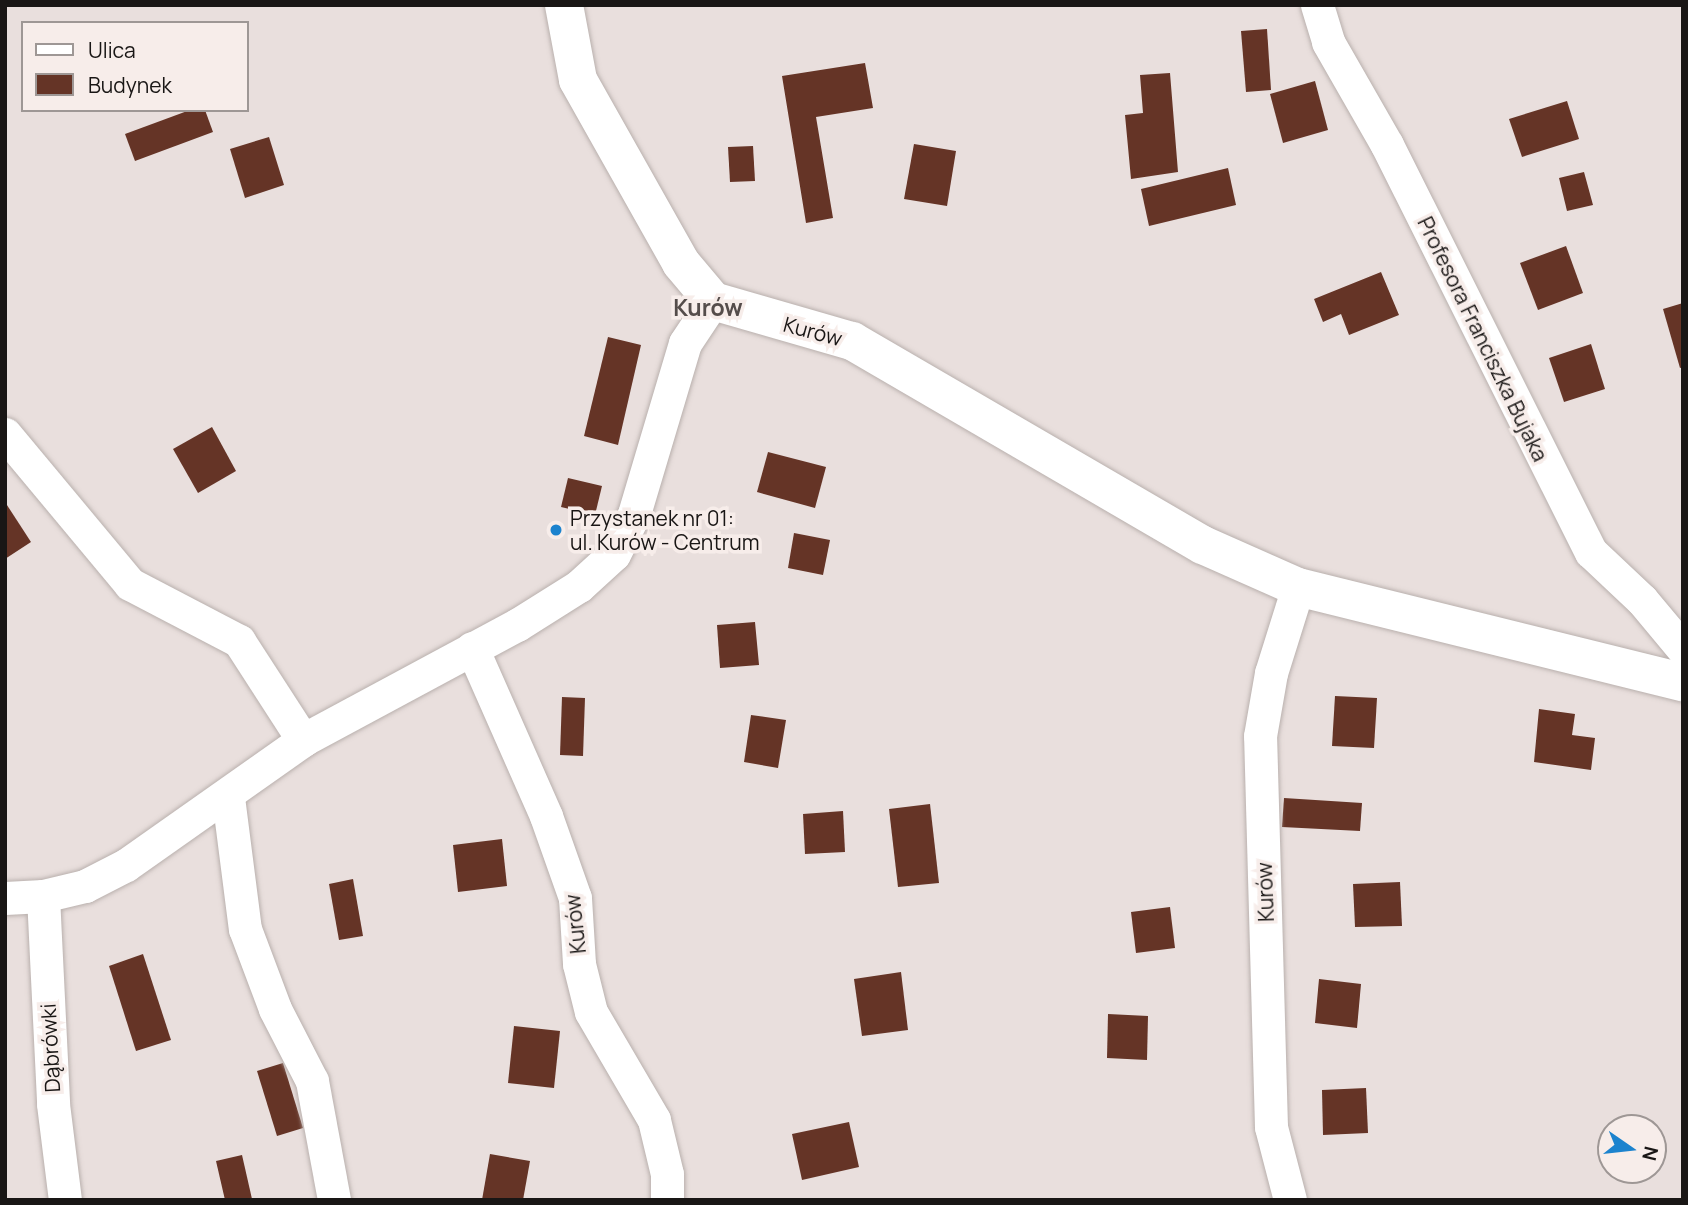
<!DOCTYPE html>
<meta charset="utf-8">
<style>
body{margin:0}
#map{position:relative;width:1688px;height:1205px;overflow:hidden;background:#e9dfdd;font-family:Manrope,sans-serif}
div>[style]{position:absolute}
.building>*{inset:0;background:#653426}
.roads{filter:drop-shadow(0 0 2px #b9b0ad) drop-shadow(0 0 2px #b9b0ad)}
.minor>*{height:33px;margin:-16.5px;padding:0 16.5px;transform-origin:16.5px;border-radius:16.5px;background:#fff}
.tertiary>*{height:38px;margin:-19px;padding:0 19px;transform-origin:19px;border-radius:19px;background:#fff}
.dots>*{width:19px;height:19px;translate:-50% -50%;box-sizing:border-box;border:4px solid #f7edea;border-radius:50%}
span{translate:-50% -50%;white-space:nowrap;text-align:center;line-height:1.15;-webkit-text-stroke:7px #f7edea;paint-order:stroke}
.street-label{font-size:21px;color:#191615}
.poi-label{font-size:21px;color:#191615}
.left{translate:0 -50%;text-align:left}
.neighbourhood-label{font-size:23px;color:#554d4b;font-weight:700}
.frame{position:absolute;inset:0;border:7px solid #191615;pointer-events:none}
.legend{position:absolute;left:21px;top:21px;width:228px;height:91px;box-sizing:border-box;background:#f7edea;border:2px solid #9e9795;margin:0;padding:9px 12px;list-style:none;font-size:21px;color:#191615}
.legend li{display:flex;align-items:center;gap:14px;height:35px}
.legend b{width:35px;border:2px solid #9e9795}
.north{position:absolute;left:1597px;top:1114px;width:70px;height:70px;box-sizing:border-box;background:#f7edea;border:2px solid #9e9795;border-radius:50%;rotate:104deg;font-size:19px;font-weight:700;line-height:28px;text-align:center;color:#191615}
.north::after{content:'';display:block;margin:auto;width:24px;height:32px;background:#1c83ce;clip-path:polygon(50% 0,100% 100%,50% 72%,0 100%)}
</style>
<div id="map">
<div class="building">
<i style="clip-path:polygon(1267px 29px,1271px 90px,1246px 92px,1241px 31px)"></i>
<i style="clip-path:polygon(865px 63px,873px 108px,816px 117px,833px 218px,806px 223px,782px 76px)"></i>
<i style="clip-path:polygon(1170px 73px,1178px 172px,1131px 179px,1125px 115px,1143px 113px,1140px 75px)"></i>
<i style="clip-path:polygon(1315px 81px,1328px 130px,1283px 143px,1270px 94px)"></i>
<i style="clip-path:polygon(1567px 101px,1579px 139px,1522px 157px,1509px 119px)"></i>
<i style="clip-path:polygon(190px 110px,205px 110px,213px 132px,135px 161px,125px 134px)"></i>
<i style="clip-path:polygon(269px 137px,284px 185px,245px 198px,230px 149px)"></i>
<i style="clip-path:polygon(914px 144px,956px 151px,947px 206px,904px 199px)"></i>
<i style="clip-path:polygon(753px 146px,755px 181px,730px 182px,728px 147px)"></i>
<i style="clip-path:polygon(1228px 168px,1236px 205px,1149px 226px,1141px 189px)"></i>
<i style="clip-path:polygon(1584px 172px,1593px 205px,1567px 211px,1559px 178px)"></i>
<i style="clip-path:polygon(1566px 246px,1583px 293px,1538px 310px,1520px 263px)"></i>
<i style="clip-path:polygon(1381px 272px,1399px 315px,1349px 335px,1341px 314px,1323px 322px,1314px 299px)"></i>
<i style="clip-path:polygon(1683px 303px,1683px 367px,1680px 368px,1663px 309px)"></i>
<i style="clip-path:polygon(608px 337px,641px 345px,618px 445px,584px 436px)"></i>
<i style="clip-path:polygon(1591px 344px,1605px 389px,1564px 402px,1549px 358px)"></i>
<i style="clip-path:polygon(212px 427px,236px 471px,198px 493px,173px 449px)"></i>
<i style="clip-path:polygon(768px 452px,826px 467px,815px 508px,757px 492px)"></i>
<i style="clip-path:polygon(568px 478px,602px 486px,595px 515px,561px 507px)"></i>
<i style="clip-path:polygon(5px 502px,31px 542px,5px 559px)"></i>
<i style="clip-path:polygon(794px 533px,830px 540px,823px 575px,788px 568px)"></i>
<i style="clip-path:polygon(755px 622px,759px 665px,720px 668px,717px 625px)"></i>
<i style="clip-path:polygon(1335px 696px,1377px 698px,1374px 748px,1332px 746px)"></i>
<i style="clip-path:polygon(562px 697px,585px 698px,583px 756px,560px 755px)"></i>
<i style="clip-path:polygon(1539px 709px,1575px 714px,1572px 735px,1595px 738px,1591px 770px,1534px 762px)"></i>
<i style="clip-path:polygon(751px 715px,786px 720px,778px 768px,744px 762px)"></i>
<i style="clip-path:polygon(1284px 798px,1362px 803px,1360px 831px,1282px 827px)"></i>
<i style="clip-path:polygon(930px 804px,939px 883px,898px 887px,889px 809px)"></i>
<i style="clip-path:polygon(843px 811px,845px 852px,805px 854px,803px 814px)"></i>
<i style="clip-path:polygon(502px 839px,507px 886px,458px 892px,453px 845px)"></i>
<i style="clip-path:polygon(353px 879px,363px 936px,339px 940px,329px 884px)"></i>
<i style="clip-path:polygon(1400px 882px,1402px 926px,1355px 927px,1353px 884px)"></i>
<i style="clip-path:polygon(1170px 907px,1175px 948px,1136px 953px,1131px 912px)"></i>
<i style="clip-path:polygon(143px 954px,171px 1040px,136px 1051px,109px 966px)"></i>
<i style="clip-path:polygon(901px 972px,908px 1030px,862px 1036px,854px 979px)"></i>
<i style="clip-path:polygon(1319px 979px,1361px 984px,1357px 1028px,1315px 1023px)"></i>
<i style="clip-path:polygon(1108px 1014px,1148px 1016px,1147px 1060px,1107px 1058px)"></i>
<i style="clip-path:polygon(514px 1026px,560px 1031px,554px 1088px,508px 1083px)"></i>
<i style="clip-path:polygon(283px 1063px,303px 1128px,277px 1136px,257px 1071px)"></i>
<i style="clip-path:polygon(1366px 1088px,1368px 1133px,1323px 1135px,1322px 1090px)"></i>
<i style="clip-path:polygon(849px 1122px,859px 1167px,802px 1180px,792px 1134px)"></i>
<i style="clip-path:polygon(490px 1154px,530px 1161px,523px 1200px,482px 1200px)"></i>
<i style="clip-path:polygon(242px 1155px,252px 1199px,225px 1200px,216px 1161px)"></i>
</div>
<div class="roads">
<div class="minor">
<i style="left:1317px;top:5px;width:39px;rotate:73deg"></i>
<i style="left:1328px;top:42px;width:119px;rotate:60.2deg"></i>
<i style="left:1387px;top:145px;width:455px;rotate:63.4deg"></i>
<i style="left:1591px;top:552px;width:70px;rotate:43.3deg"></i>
<i style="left:1642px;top:600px;width:64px;rotate:50.1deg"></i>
<i style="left:5px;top:434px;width:195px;rotate:50.2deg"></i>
<i style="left:130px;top:584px;width:123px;rotate:27.6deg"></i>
<i style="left:239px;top:641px;width:118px;rotate:57.1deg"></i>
<i style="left:472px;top:648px;width:184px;rotate:66.2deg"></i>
<i style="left:546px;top:816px;width:87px;rotate:70.5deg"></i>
<i style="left:575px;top:898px;width:66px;rotate:86.5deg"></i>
<i style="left:579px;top:964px;width:49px;rotate:76deg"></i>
<i style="left:591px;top:1012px;width:125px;rotate:59.7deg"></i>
<i style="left:654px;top:1120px;width:56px;rotate:76.5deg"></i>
<i style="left:667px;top:1174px;width:26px;rotate:90deg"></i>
<i style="left:228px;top:797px;width:133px;rotate:82.7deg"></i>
<i style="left:245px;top:929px;width:85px;rotate:69.4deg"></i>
<i style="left:275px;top:1009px;width:81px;rotate:62.8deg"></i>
<i style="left:312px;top:1081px;width:121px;rotate:79.5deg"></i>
<i style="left:43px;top:896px;width:208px;rotate:87.2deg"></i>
<i style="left:53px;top:1104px;width:97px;rotate:82.9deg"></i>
<i style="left:5px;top:898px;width:38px;rotate:-3deg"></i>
<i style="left:43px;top:896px;width:43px;rotate:-13.4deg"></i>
<i style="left:85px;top:886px;width:46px;rotate:-27.1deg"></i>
<i style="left:126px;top:865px;width:217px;rotate:-35.2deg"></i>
<i style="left:303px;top:740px;width:243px;rotate:-28.3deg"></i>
<i style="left:517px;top:625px;width:73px;rotate:-32.2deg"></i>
<i style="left:579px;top:586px;width:47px;rotate:-42.4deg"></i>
<i style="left:614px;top:554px;width:45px;rotate:-63.4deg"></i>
<i style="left:634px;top:514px;width:178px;rotate:-73.4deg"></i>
<i style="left:685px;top:343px;width:50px;rotate:-56.3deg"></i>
<i style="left:1290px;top:1200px;width:75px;rotate:-104.6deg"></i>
<i style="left:1271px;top:1127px;width:391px;rotate:-91.6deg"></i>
<i style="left:1260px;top:736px;width:64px;rotate:-80.1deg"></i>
<i style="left:1271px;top:673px;width:90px;rotate:-72.6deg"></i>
</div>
<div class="tertiary">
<i style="left:564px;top:5px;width:76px;rotate:79.4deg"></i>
<i style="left:578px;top:80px;width:210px;rotate:60.6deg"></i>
<i style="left:681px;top:263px;width:50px;rotate:49.9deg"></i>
<i style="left:713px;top:301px;width:145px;rotate:16.1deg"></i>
<i style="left:852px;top:341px;width:406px;rotate:30.2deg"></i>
<i style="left:1203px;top:545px;width:104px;rotate:23.9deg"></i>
<i style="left:1298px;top:587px;width:397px;rotate:13.9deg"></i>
</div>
</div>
<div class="dots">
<i style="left:556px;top:530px;background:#1c83ce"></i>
</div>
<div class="street-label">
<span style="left:813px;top:331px;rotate:15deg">Kurów</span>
<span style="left:1483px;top:339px;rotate:64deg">Profesora Franciszka Bujaka</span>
<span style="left:1265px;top:892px;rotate:-92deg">Kurów</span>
<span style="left:575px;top:924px;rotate:-96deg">Kurów</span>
<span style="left:50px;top:1048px;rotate:-93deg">Dąbrówki</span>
</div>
<div class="poi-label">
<span class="left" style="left:570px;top:530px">Przystanek nr 01:<br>ul. Kurów - Centrum</span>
</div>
<div class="neighbourhood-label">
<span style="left:708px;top:307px">Kurów</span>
</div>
<div class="frame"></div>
<ul class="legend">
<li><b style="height:9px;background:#fff"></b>Ulica</li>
<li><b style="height:19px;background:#653426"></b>Budynek</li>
</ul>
<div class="north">N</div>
</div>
